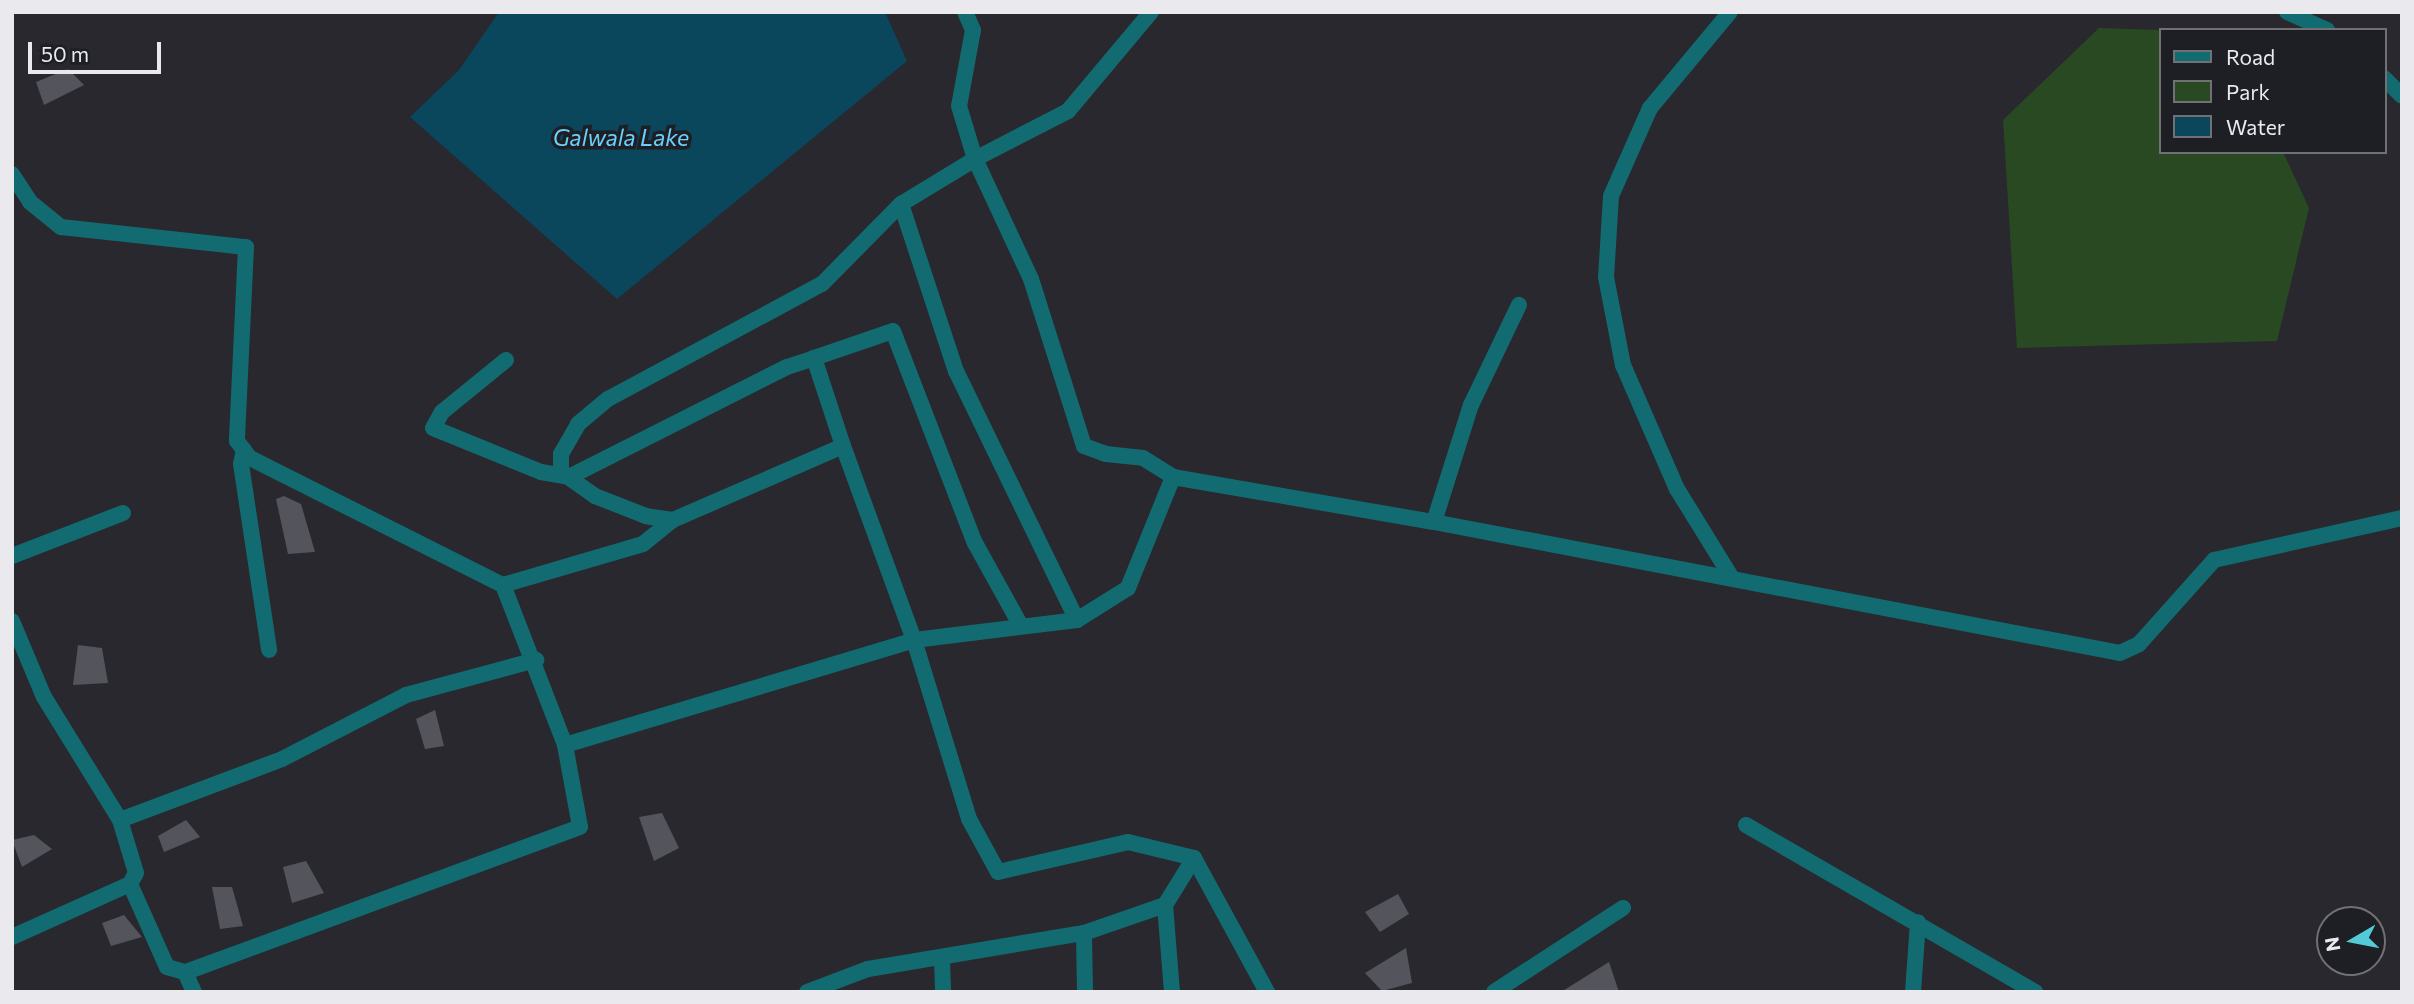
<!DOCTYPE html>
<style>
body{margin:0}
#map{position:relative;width:2414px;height:1004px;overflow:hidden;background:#28282e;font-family:Commissioner,sans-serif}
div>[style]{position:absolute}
.green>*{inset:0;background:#284922}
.water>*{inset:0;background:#0a465c}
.building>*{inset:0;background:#54555c}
.street>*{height:16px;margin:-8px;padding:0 8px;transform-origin:8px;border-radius:8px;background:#126b71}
span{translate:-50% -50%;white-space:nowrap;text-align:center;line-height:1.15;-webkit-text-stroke:7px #1e1f25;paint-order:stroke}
.water-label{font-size:23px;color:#69d1fc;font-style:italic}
.frame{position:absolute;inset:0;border:14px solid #eaeaee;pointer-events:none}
.legend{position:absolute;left:2159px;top:28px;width:228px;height:126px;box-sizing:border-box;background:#1e1f25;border:2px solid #707075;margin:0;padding:9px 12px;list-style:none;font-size:21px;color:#eaeaee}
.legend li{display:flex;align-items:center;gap:14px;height:35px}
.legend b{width:35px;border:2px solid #707075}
.north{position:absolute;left:2316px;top:906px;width:70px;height:70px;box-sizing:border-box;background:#1e1f25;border:2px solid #707075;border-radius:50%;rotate:260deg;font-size:19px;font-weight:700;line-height:28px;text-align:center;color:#eaeaee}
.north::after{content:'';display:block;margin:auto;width:24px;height:32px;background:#52cbd7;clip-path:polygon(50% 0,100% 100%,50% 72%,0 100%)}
.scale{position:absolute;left:28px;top:42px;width:133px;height:32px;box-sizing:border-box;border:4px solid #eaeaee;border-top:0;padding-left:9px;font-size:21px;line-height:24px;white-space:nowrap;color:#eaeaee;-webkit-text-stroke:5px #1e1f25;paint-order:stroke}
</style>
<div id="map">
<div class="green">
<i style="clip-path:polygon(2099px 28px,2160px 30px,2160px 152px,2283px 152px,2309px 208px,2277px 341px,2017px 348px,2003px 120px)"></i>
</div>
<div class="water">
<i style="clip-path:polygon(499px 12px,885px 12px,907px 61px,617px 299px,410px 117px,459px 70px)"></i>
</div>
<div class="building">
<i style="clip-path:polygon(68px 69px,84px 85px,44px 105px,36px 82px)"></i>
<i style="clip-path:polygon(284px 496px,301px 504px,315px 552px,288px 554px,276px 499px)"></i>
<i style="clip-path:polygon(78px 645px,102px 648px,108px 683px,73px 685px)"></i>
<i style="clip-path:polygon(435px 710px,444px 746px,425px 749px,416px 719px)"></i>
<i style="clip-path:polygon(662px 813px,679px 848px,654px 861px,639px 817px)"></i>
<i style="clip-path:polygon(186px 820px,200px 837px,164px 852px,158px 836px)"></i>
<i style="clip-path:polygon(34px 835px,52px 849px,22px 867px,12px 840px)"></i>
<i style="clip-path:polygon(306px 861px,324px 893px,292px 903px,283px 867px)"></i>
<i style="clip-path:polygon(212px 887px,232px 887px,243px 926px,220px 929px)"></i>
<i style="clip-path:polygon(1398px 894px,1409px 914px,1380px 932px,1365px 912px)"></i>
<i style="clip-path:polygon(124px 915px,142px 937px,111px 946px,102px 923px)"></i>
<i style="clip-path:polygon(1406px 948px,1412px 983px,1382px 991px,1365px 973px)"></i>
<i style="clip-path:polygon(1609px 962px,1619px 992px,1561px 992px)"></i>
</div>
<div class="street">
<i style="left:965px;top:12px;width:20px;rotate:66deg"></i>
<i style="left:973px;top:30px;width:77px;rotate:100.4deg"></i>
<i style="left:959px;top:106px;width:55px;rotate:73.2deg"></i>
<i style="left:975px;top:159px;width:132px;rotate:65deg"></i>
<i style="left:1031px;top:279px;width:175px;rotate:72.4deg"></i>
<i style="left:1084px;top:446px;width:23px;rotate:20deg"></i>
<i style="left:1106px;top:454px;width:37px;rotate:6deg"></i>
<i style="left:1143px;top:458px;width:36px;rotate:32deg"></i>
<i style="left:1173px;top:477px;width:120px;rotate:112.1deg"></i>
<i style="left:1128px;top:588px;width:60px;rotate:147.9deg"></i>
<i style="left:1077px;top:620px;width:164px;rotate:173deg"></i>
<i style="left:914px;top:640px;width:187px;rotate:72.9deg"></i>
<i style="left:969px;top:819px;width:60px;rotate:61.3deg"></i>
<i style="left:998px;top:872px;width:133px;rotate:-13deg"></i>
<i style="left:1128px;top:842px;width:68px;rotate:13.6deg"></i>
<i style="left:1730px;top:12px;width:125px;rotate:129.8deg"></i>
<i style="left:1650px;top:108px;width:96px;rotate:113.9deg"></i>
<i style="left:1611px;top:196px;width:81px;rotate:93.5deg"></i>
<i style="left:1606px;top:277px;width:90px;rotate:79.1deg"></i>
<i style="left:1623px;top:365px;width:135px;rotate:66.5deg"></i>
<i style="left:1677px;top:489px;width:105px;rotate:58.3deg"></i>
<i style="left:2287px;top:12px;width:44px;rotate:24.2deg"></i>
<i style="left:2384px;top:78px;width:25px;rotate:45deg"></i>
<i style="left:12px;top:174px;width:33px;rotate:57deg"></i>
<i style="left:30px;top:202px;width:40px;rotate:39deg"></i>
<i style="left:61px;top:227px;width:186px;rotate:6.2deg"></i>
<i style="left:246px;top:247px;width:194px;rotate:92.7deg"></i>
<i style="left:237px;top:441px;width:21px;rotate:53deg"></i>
<i style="left:250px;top:458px;width:283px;rotate:26.7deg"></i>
<i style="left:503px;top:585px;width:172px;rotate:68.8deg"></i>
<i style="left:565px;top:745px;width:83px;rotate:79.6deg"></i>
<i style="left:580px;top:827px;width:421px;rotate:159.8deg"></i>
<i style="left:185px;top:972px;width:22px;rotate:66deg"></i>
<i style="left:901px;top:204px;width:176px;rotate:71.8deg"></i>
<i style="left:956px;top:371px;width:277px;rotate:64.1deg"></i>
<i style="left:506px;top:360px;width:82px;rotate:140.9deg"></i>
<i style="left:442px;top:412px;width:18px;rotate:119deg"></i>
<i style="left:433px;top:428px;width:117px;rotate:22.2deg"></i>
<i style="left:541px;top:472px;width:28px;rotate:10deg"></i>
<i style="left:569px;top:477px;width:244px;rotate:-26.8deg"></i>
<i style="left:787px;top:367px;width:28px;rotate:-18deg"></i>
<i style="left:843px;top:446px;width:93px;rotate:-108.2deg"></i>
<i style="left:814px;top:358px;width:83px;rotate:-18.9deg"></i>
<i style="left:893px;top:331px;width:227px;rotate:68.9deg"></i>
<i style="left:975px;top:543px;width:95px;rotate:61deg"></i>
<i style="left:244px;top:450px;width:14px;rotate:102deg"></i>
<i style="left:241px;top:464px;width:188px;rotate:81.4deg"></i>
<i style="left:1173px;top:477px;width:265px;rotate:9.8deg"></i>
<i style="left:1434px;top:522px;width:698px;rotate:10.81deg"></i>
<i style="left:2120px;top:653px;width:21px;rotate:-25deg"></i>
<i style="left:2139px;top:644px;width:113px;rotate:-48.2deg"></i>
<i style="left:2214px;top:560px;width:193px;rotate:-12.6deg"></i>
<i style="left:1434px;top:522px;width:123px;rotate:-72.5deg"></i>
<i style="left:1471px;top:405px;width:111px;rotate:-64.4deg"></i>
<i style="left:12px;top:556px;width:119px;rotate:-21.2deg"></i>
<i style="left:503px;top:585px;width:146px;rotate:-16.3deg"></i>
<i style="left:643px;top:544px;width:38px;rotate:-39deg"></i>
<i style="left:12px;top:621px;width:82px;rotate:67.2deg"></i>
<i style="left:44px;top:697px;width:145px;rotate:58.3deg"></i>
<i style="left:120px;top:820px;width:55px;rotate:73.2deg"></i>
<i style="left:136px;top:873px;width:13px;rotate:119deg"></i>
<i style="left:130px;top:884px;width:129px;rotate:155.8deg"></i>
<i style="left:565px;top:745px;width:364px;rotate:-16.7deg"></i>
<i style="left:914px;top:640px;width:207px;rotate:-110.1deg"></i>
<i style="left:843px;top:446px;width:185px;rotate:156.5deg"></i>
<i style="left:673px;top:520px;width:27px;rotate:-172deg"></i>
<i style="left:646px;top:516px;width:55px;rotate:-158.6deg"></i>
<i style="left:595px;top:496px;width:42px;rotate:-144.8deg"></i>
<i style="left:561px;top:472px;width:18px;rotate:-90deg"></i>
<i style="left:561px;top:454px;width:34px;rotate:-60deg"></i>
<i style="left:578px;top:424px;width:39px;rotate:-40deg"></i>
<i style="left:608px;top:399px;width:243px;rotate:-28.3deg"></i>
<i style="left:822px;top:284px;width:112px;rotate:-45.4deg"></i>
<i style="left:901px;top:204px;width:87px;rotate:-31.3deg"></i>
<i style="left:975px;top:159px;width:105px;rotate:-27.3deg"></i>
<i style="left:1068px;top:111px;width:129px;rotate:-50deg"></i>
<i style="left:120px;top:820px;width:173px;rotate:-20.6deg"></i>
<i style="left:282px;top:759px;width:140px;rotate:-27.3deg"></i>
<i style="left:406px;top:695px;width:135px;rotate:-15.1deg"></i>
<i style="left:1746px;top:825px;width:334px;rotate:30deg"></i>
<i style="left:1194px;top:858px;width:153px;rotate:61.4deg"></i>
<i style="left:130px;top:884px;width:91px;rotate:66deg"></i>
<i style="left:167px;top:967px;width:19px;rotate:16deg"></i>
<i style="left:1165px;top:905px;width:87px;rotate:85.4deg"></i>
<i style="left:942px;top:960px;width:32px;rotate:88deg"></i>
<i style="left:807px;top:992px;width:65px;rotate:-20.7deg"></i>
<i style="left:868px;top:969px;width:219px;rotate:-9.5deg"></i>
<i style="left:1085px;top:992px;width:59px;rotate:-91deg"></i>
<i style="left:1084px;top:933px;width:86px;rotate:-19.1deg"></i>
<i style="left:1165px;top:905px;width:55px;rotate:-58.3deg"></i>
<i style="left:1494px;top:992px;width:154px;rotate:-33.1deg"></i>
<i style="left:1913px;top:992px;width:70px;rotate:-85.9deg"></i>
</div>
<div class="water-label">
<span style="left:621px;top:137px">Galwala Lake</span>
</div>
<div class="frame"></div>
<ul class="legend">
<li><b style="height:9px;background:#126b71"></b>Road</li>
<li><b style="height:19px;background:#284922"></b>Park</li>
<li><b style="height:19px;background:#0a465c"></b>Water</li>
</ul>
<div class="north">N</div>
<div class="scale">50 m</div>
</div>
